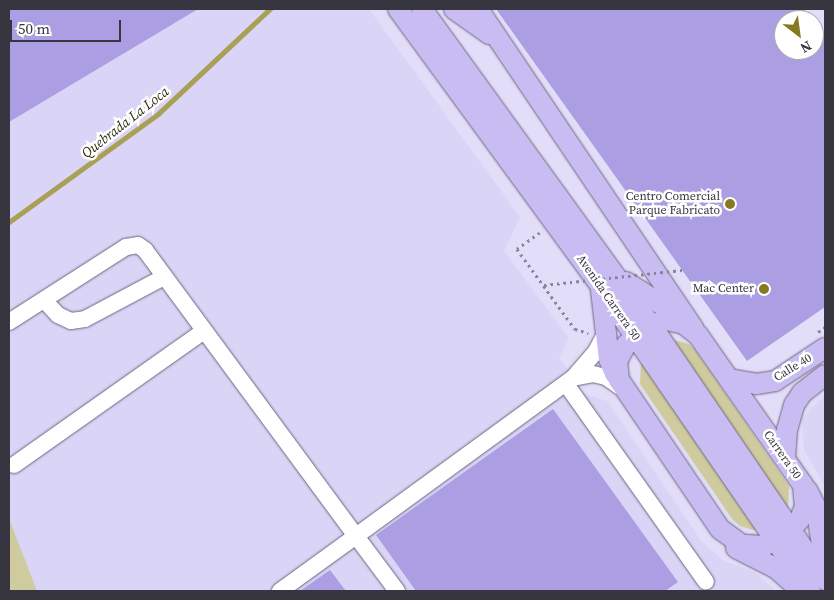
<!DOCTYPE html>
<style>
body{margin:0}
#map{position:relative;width:834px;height:600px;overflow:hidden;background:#e2def9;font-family:"Source Serif 4",serif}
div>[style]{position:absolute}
.built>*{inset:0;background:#dad4f6}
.green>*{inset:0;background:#cfcb9f}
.stream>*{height:4.5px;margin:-2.25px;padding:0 2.25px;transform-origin:2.25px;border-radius:2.25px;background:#a8a055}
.building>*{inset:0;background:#ab9ee2}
.path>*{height:2.5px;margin-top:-1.25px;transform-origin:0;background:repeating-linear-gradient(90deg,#888598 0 2.5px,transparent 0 6.5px)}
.roads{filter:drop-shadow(0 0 1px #6b677e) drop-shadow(0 0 1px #6b677e)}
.minor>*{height:16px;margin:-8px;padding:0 8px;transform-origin:8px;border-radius:8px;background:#fff}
.major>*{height:20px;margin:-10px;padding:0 10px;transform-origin:10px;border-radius:10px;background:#c8bcf2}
.path-bridge>*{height:2.5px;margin-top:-1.25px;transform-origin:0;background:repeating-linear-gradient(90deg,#888598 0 2.5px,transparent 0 6.5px)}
.dots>*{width:14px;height:14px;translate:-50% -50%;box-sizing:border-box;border:2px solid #fff;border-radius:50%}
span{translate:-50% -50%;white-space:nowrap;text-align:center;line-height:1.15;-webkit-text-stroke:5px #fff;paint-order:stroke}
.poi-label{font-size:12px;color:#373540}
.right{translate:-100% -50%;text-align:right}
.street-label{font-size:12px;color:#373540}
.water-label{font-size:14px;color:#302d0b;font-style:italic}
.frame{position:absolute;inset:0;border:10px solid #373540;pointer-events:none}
.north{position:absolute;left:774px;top:10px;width:50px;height:50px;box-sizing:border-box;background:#fff;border:1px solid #afaeb3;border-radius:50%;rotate:150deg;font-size:14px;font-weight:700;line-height:20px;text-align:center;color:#373540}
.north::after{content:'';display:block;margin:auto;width:18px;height:22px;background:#847a20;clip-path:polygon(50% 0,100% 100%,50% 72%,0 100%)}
.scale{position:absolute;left:10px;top:20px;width:111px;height:22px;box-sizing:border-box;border:2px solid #373540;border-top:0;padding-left:6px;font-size:15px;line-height:18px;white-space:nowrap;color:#373540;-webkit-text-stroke:4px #fff;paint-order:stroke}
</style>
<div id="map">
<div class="built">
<i style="clip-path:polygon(9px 9px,369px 9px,520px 217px,504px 251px,569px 338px,559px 358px,585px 394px,607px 401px,702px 542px,724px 561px,755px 572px,776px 591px,37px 591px,9px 518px)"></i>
<i style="clip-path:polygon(825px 395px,825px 486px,804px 450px,802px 419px)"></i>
</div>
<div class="green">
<i style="clip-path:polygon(671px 339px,689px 344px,696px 351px,789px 486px,788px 510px)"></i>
<i style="clip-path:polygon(641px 360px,757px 531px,740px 526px,732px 519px,640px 384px)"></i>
<i style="clip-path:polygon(9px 518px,37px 591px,9px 591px)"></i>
</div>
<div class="stream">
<i style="left:9px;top:222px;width:184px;rotate:-35.9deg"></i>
<i style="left:158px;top:114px;width:154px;rotate:-43.2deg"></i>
</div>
<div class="building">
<i style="clip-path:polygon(9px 9px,198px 9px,9px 122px)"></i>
<i style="clip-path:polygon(496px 9px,804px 9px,812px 20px,784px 20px,784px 50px,814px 50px,814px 23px,825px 39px,825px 307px,747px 361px)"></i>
<i style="clip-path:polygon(553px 409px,678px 582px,665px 591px,416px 591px,376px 535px)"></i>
<i style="clip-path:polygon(330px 570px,346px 591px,300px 591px)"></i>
</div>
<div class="path">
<i style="left:540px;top:233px;width:28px;rotate:145deg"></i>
<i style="left:517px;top:249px;width:99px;rotate:54.1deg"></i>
<i style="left:575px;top:329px;width:14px;rotate:17deg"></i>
<i style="left:818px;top:332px;width:9px;rotate:-36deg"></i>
</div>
<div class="roads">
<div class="minor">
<i style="left:44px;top:300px;width:21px;rotate:47deg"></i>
<i style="left:58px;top:315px;width:14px;rotate:25deg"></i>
<i style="left:71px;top:321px;width:14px;rotate:-8deg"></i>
<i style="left:85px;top:319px;width:89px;rotate:-28deg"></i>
<i style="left:9px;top:322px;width:139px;rotate:-32.7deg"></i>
<i style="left:126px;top:247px;width:12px;rotate:-9deg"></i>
<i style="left:138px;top:245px;width:9px;rotate:36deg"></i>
<i style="left:145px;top:250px;width:355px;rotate:53.6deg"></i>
<i style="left:356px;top:536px;width:94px;rotate:144.1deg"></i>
<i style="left:573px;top:378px;width:20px;rotate:-11deg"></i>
<i style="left:593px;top:374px;width:13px;rotate:13deg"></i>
<i style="left:606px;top:377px;width:19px;rotate:35deg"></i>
<i style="left:566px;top:384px;width:242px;rotate:54.7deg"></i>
<i style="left:14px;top:465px;width:232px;rotate:-35.2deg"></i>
<i style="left:397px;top:591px;width:69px;rotate:-126.7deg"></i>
<i style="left:356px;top:536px;width:268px;rotate:-36.1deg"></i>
<i style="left:573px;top:378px;width:33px;rotate:-49deg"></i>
<i style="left:595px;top:353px;width:21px;rotate:-62deg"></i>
</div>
<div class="major">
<i style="left:398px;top:9px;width:342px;rotate:53.8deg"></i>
<i style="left:600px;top:285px;width:371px;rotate:55.5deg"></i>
<i style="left:422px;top:9px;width:390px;rotate:54.1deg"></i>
<i style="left:651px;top:325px;width:309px;rotate:55.7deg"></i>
<i style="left:454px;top:9px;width:43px;rotate:35.5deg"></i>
<i style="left:478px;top:9px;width:386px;rotate:56deg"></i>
<i style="left:626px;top:282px;width:65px;rotate:32.5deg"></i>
<i style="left:601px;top:290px;width:69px;rotate:83.4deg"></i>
<i style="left:609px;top:359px;width:16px;rotate:68deg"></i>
<i style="left:667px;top:320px;width:17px;rotate:13deg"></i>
<i style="left:684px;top:324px;width:18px;rotate:38deg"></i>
<i style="left:698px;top:335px;width:183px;rotate:55deg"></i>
<i style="left:803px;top:485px;width:22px;rotate:85deg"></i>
<i style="left:805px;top:507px;width:13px;rotate:113deg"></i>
<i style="left:800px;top:519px;width:13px;rotate:132deg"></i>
<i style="left:791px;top:529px;width:32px;rotate:148deg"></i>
<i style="left:764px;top:546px;width:22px;rotate:-177deg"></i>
<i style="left:742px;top:545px;width:27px;rotate:-144deg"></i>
<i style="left:720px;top:529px;width:180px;rotate:-124.1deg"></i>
<i style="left:619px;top:380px;width:19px;rotate:-96deg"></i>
<i style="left:617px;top:361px;width:18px;rotate:-61deg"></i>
<i style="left:626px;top:345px;width:32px;rotate:-39deg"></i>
<i style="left:651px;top:325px;width:17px;rotate:-17deg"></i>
<i style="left:729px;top:379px;width:27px;rotate:10deg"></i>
<i style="left:756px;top:384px;width:19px;rotate:-9deg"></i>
<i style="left:775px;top:381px;width:60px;rotate:-33.4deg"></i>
<i style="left:785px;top:458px;width:28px;rotate:-86deg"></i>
<i style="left:787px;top:430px;width:26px;rotate:-74deg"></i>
<i style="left:794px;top:405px;width:14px;rotate:-56deg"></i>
<i style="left:802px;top:393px;width:29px;rotate:-38deg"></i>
<i style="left:807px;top:490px;width:20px;rotate:63deg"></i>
<i style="left:816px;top:508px;width:56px;rotate:80.7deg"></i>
<i style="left:736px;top:548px;width:46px;rotate:27.1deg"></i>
<i style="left:777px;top:569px;width:27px;rotate:42deg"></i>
</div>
</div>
<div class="path-bridge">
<i style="left:544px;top:285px;width:139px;rotate:-6.2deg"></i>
</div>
<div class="dots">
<i style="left:730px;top:204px;background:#847a20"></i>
<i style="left:764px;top:289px;background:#847a20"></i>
</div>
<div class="poi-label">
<span class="right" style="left:720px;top:204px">Centro Comercial<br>Parque Fabricato</span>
<span class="right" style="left:754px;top:289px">Mac Center</span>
</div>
<div class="street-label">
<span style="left:608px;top:298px;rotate:55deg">Avenida Carrera 50</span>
<span style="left:793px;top:368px;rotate:-31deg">Calle 40</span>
<span style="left:782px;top:455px;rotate:55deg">Carrera 50</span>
</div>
<div class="water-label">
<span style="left:125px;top:122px;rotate:-38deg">Quebrada La Loca</span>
</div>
<div class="frame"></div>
<div class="north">N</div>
<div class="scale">50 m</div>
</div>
